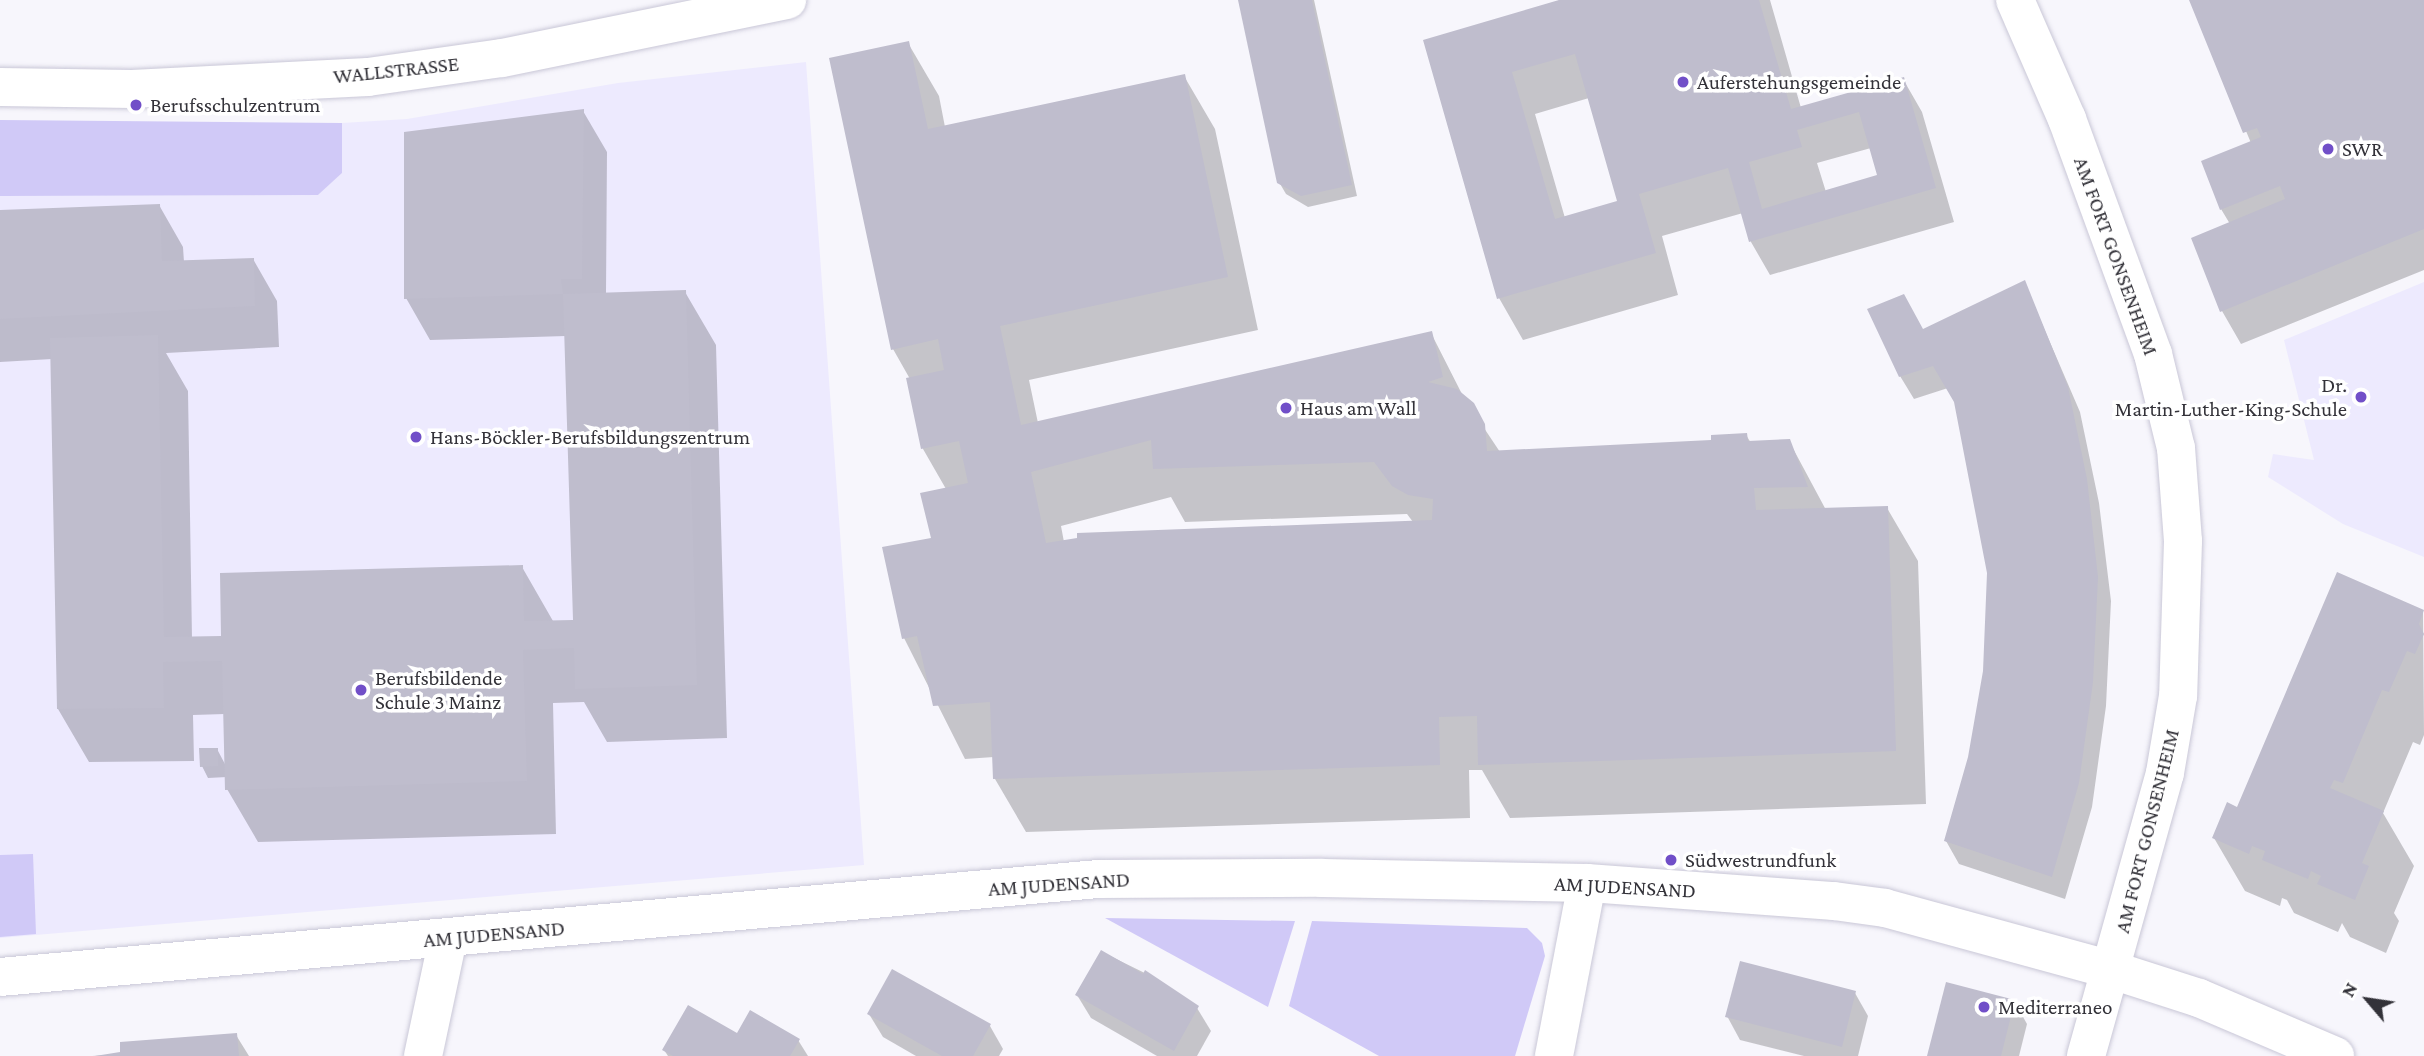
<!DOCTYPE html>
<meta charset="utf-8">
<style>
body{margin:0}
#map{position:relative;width:2424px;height:1056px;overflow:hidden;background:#f7f6fc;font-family:"Crimson Pro",serif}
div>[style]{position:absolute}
.built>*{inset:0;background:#edeafe}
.green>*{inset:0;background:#d0c9f7}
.shadow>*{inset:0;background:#0003}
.building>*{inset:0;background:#bfbdcd}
.roads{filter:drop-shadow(0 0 2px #c9c7d7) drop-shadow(0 0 2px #c9c7d7)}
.street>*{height:38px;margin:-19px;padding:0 19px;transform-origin:19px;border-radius:19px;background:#fff}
.secondary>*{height:38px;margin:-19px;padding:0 19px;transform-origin:19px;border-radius:19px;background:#fff}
.dots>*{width:19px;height:19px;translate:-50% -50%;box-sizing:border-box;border:4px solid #fff;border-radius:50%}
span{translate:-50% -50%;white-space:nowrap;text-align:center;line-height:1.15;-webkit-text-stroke:7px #fff;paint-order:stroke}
.street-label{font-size:21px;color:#333239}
.poi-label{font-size:21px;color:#333239}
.left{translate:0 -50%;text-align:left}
.right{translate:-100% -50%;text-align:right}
.north{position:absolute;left:2333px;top:965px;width:70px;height:70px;-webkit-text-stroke:5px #fff;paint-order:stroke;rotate:299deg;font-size:19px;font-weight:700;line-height:28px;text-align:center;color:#333239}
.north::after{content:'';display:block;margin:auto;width:24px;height:32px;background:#333239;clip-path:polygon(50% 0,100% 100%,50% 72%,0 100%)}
</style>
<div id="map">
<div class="built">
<i style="clip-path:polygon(806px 62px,864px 865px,0 938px,0 196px,318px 195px,342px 173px,342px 123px,407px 119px,618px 83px)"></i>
<i style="clip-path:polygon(2424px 282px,2424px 557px,2343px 524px,2268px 477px,2273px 454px,2314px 460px,2284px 340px)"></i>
</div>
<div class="green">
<i style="clip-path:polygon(0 120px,342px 123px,342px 173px,318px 195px,0 196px)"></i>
<i style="clip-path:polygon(33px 854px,36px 934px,0 937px,0 855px)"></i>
<i style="clip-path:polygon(1105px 918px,1295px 921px,1268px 1007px)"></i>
<i style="clip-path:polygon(1312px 921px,1527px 928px,1542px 943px,1545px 956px,1515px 1056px,1379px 1056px,1289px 1006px)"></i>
</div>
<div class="shadow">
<i style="clip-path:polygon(1240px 0,1314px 0,1357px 196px,1308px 207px,1286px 194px,1279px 182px)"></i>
<i style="clip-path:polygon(evenodd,1561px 0,1770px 0,1801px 108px,1903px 79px,1922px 112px,1954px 222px,1770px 275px,1751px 242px,1743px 213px,1662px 236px,1678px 295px,1523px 340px,1499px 298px,1425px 41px,1561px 0,1589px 98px,1619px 202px,1565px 218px,1535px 114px,1589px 98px,1561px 0,1871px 148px,1879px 177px,1826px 192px,1817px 163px,1871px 148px)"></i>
<i style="clip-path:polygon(2191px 0,2424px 0,2424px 270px,2241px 344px,2222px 311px,2230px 224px,2221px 209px,2251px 143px)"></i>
<i style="clip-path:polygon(evenodd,908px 43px,939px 96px,945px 127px,1184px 76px,1215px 129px,1258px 330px,1029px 380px,1038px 423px,1431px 333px,1464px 398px,1500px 452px,1712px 441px,1746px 435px,1751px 443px,1789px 441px,1826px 510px,1887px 508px,1918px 561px,1926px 804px,1510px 818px,1482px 770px,1469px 770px,1470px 818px,1026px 832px,995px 779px,994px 757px,965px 759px,904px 638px,946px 489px,923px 449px,910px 379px,893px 349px,908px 43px,1171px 497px,1185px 522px,1407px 514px,1413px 522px,1064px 542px,1061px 526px,1171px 497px)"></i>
<i style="clip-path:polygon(583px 111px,607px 152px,606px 294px,685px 292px,716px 345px,727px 738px,607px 742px,584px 702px,553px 703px,556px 834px,258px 842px,227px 789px,227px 777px,208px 778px,202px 766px,217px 749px,226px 766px,225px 714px,193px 715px,194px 761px,89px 762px,58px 709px,52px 359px,0 362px,0 211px,159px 205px,183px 247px,184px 262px,253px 259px,277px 301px,279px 347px,166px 353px,188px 391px,192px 638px,223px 637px,522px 567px,553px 621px,574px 622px,566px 336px,430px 340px,406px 298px)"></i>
<i style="clip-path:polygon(2024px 282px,2080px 412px,2099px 503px,2111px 601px,2106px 706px,2092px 807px,2065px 899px,1959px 864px,1946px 841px,1970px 758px,1985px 671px,1989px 573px,1956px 401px,1948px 388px,1914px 399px,1900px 376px,1923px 331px)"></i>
<i style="clip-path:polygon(2423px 611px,2424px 735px,2420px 745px,2413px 742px,2383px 813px,2414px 866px,2394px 913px,2399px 921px,2386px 953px,2350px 937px,2342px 923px,2338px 932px,2294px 913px,2287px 900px,2282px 898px,2280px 906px,2245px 891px,2214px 838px)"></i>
<i style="clip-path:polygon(1102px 952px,1159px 980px,1197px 1008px,1211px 1031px,1197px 1056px,1157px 1056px,1091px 1018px,1077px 995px)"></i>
<i style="clip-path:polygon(1855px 993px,1868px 1016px,1858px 1056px,1804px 1056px,1740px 1040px,1727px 1016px)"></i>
<i style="clip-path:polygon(2014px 1001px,2027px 1024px,2019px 1056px,1928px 1056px)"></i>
<i style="clip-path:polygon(869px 1014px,990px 1026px,1003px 1049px,999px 1056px,916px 1056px,883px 1037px)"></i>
<i style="clip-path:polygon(236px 1035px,249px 1056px,92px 1056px,122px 1054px)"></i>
<i style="clip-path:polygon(738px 1035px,798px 1040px,808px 1056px,668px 1056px,664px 1050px)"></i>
</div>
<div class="building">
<i style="clip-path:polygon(1238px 0,1312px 0,1352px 185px,1301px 196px,1277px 183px)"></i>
<i style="clip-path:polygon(evenodd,1559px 0,1759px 0,1791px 109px,1904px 77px,1936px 188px,1749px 242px,1728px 168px,1639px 194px,1656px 253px,1497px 299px,1423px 40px,1559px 0,1575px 54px,1617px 201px,1555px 219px,1512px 72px,1575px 54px,1559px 0,1859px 112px,1877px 175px,1762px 209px,1749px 162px,1802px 147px,1797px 130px,1859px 112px)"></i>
<i style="clip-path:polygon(2189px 0,2424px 0,2424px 229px,2220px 312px,2191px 238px,2285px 199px,2280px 186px,2220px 210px,2201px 161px,2261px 137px,2257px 128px,2243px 133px)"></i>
<i style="clip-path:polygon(evenodd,909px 41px,928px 129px,1185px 74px,1228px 277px,1000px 326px,1021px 425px,1432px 331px,1443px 377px,1428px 382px,1457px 389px,1474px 403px,1485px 424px,1487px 451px,1711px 440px,1711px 435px,1747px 433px,1748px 441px,1790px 439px,1808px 487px,1754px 488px,1756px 510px,1888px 506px,1896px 751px,1478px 765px,1477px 716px,1439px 717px,1440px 765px,993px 779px,990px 702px,933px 706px,917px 636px,902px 639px,882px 547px,931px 538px,920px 493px,968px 483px,959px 441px,921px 449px,906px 378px,944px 370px,938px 339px,891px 350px,829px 58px,909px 41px,1151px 440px,1153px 469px,1374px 462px,1392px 486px,1408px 495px,1433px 499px,1432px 520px,1077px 533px,1077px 538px,1046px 543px,1031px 472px,1151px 440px)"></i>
<i style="clip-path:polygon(584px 109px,582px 279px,561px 279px,563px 294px,404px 299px,404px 132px)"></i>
<i style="clip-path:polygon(160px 204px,162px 261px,254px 258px,255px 306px,0 319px,0 210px)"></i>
<i style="clip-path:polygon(2025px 280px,2068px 387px,2087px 479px,2098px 577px,2093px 682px,2079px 783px,2052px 877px,1944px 841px,1968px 757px,1983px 671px,1987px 573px,1954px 402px,1933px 366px,1899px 377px,1867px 309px,1904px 294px,1923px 329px)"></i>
<i style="clip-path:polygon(686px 290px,697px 685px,575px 689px,574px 648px,523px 650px,527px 781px,225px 790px,222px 661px,163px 662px,164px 708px,57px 709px,50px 338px,158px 335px,164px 637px,221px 636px,220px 573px,523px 565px,524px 621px,573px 620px,563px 294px)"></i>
<i style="clip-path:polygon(2337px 572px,2424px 610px,2419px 624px,2424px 634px,2415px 654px,2407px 651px,2389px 692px,2382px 690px,2343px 783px,2334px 780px,2330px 788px,2384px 811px,2362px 863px,2369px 866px,2355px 900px,2317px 884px,2321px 876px,2311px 871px,2308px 879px,2262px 860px,2265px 851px,2252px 846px,2249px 854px,2212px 838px,2227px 802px,2237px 807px)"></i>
<i style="clip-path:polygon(199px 748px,218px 748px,218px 766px,200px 767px)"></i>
<i style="clip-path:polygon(1101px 950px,1143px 974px,1145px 970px,1199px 1006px,1174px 1051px,1075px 995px)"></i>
<i style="clip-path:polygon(1740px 961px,1856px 991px,1842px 1047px,1725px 1017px)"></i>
<i style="clip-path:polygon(892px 969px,991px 1024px,973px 1056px,942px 1056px,867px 1014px)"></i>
<i style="clip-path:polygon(1946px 982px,2015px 1000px,2001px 1056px,1927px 1056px)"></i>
<i style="clip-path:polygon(688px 1005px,737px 1033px,750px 1010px,800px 1039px,790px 1056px,673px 1056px,662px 1050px)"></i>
<i style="clip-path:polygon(237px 1033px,239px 1056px,95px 1056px,120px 1052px,120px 1042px)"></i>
</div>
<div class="roads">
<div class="street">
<i style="left:0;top:977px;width:1102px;rotate:-5.1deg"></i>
<i style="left:1098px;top:879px;width:224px;rotate:-0.3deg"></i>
<i style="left:1322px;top:878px;width:265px;rotate:1.1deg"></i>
<i style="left:1587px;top:883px;width:248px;rotate:4.2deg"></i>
<i style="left:1834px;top:901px;width:51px;rotate:7.8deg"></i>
<i style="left:1885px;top:908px;width:235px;rotate:15.3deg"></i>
<i style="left:423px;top:1056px;width:121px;rotate:-78deg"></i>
<i style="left:1554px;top:1056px;width:176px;rotate:-79.2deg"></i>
</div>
<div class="secondary">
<i style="left:2015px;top:0;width:130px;rotate:66.4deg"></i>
<i style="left:2067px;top:119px;width:250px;rotate:69.9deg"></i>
<i style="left:2153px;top:354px;width:97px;rotate:76.3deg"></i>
<i style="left:2176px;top:448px;width:93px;rotate:85.7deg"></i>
<i style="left:2183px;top:541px;width:155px;rotate:91.8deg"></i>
<i style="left:2178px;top:696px;width:78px;rotate:99.6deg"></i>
<i style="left:2165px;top:773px;width:294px;rotate:105.6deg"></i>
<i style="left:0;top:87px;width:132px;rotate:0.9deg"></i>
<i style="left:132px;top:89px;width:236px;rotate:-2.9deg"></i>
<i style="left:368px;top:77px;width:135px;rotate:-8.1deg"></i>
<i style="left:502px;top:58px;width:291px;rotate:-11.5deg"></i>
<i style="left:2112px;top:970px;width:91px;rotate:17.8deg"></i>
<i style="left:2199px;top:998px;width:148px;rotate:23.1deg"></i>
</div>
</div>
<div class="dots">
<i style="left:1683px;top:82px;background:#714fc8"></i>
<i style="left:136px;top:105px;background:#714fc8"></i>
<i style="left:2328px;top:149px;background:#714fc8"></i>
<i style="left:2361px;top:397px;background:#714fc8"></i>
<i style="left:1286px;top:408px;background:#714fc8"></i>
<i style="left:416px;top:437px;background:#714fc8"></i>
<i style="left:361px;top:690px;background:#714fc8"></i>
<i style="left:1671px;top:860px;background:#714fc8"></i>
<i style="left:1984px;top:1007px;background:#714fc8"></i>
</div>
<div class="street-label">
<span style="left:396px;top:70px;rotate:-6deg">WALLSTRASSE</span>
<span style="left:2116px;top:256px;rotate:70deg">AM FORT GONSENHEIM</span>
<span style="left:2147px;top:831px;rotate:-76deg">AM FORT GONSENHEIM</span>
<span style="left:1059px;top:884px;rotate:-4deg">AM JUDENSAND</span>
<span style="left:1625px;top:887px;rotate:3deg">AM JUDENSAND</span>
<span style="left:494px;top:934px;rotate:-5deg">AM JUDENSAND</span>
</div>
<div class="poi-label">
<span class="left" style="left:1697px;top:82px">Auferstehungsgemeinde</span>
<span class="left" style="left:150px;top:105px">Berufsschulzentrum</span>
<span class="left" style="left:2342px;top:149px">SWR</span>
<span class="right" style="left:2347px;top:397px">Dr.<br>Martin-Luther-King-Schule</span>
<span class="left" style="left:1300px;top:408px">Haus am Wall</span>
<span class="left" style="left:430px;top:437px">Hans-Böckler-Berufsbildungszentrum</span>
<span class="left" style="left:375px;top:690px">Berufsbildende<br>Schule 3 Mainz</span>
<span class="left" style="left:1685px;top:860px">Südwestrundfunk</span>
<span class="left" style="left:1998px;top:1007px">Mediterraneo</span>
</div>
<div class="north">N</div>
</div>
